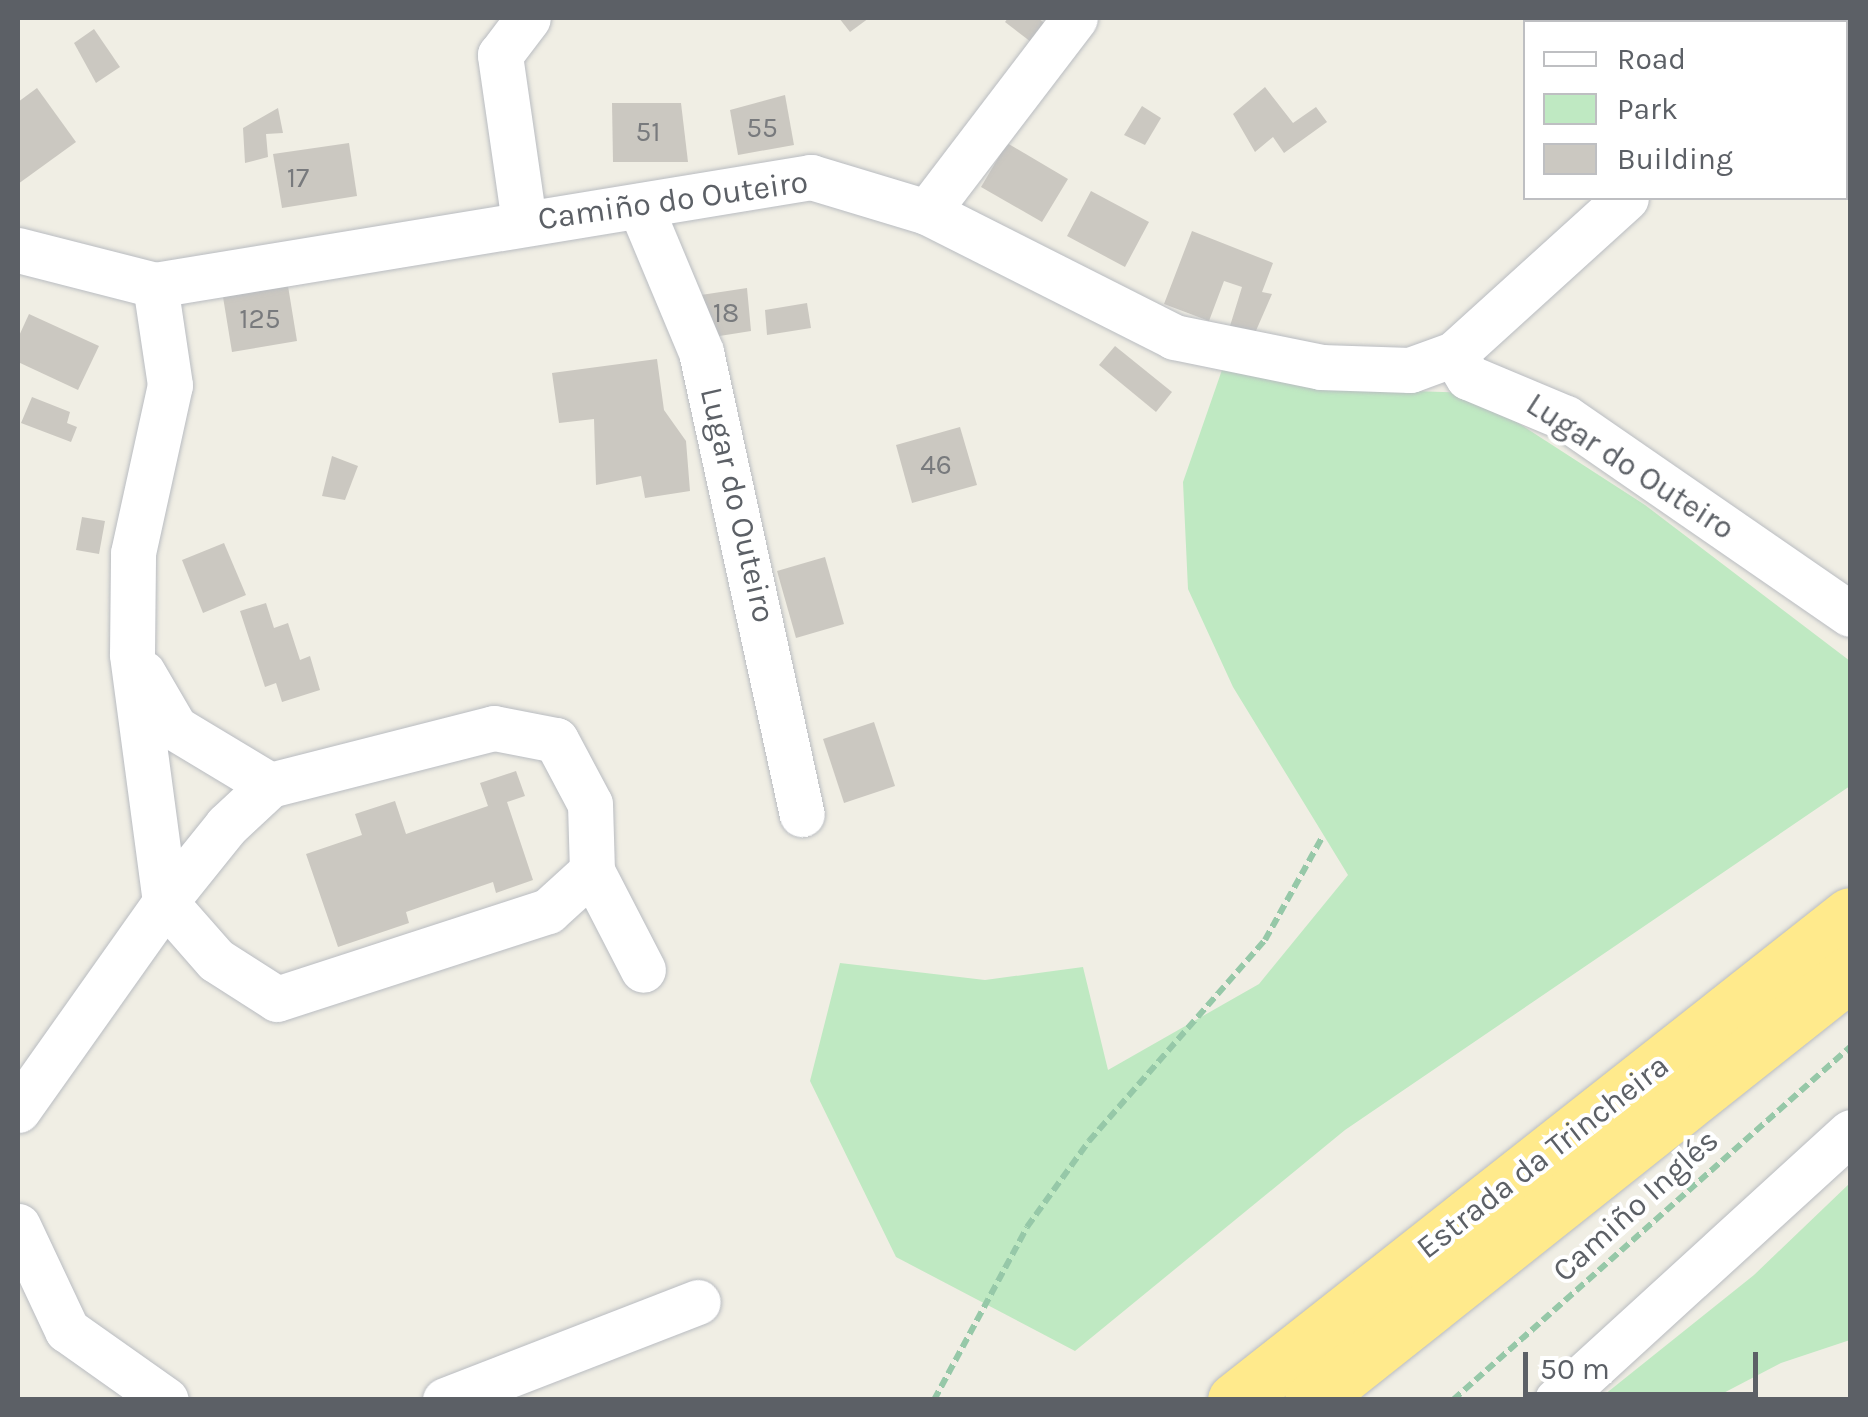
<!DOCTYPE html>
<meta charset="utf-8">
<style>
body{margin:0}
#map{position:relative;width:1868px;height:1417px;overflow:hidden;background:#f0eee4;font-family:Karla,sans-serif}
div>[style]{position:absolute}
.green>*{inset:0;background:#bfe9c2}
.building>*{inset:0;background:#cbc8c1}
.path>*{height:6px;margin-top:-3px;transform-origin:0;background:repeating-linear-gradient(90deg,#96c8a8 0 10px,transparent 0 15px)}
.roads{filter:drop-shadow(0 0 2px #b9bcc1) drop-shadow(0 0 2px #b9bcc1)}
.minor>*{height:45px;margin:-22.5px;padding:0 22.5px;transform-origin:22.5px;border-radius:22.5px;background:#fff}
.highway>*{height:55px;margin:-27.5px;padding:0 27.5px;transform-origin:27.5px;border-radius:27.5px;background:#ffea8c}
span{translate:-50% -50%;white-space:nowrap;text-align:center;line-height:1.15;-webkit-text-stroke:8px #fff;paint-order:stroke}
.number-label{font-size:28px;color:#787a7d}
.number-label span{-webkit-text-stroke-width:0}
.street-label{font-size:32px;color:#5c6066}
.frame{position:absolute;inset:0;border:20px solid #5c6066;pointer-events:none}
.legend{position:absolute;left:1523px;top:20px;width:325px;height:180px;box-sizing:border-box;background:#fff;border:2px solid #bebfc2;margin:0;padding:12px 18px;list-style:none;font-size:30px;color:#5c6066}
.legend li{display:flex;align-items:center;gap:20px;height:50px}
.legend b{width:50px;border:2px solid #bebfc2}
.scale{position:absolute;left:1523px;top:1352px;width:235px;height:45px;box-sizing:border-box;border:5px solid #5c6066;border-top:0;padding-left:12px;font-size:30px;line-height:35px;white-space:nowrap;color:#5c6066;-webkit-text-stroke:8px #fff;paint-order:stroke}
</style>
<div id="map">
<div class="green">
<i style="clip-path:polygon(1223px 367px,1354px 389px,1472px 393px,1645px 505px,1850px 661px,1850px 786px,1345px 1130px,1075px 1351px,896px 1257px,810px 1081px,840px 963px,985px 980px,1083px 967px,1108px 1070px,1259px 984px,1348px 875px,1233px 687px,1188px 589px,1183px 482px)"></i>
<i style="clip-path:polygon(1850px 1183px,1850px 1340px,1781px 1363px,1712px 1399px,1599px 1399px,1754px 1275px)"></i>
</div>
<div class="building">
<i style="clip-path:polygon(839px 18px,869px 18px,850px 32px)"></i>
<i style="clip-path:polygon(1008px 18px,1038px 18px,1051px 28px,1035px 45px,1005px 22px)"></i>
<i style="clip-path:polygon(94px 29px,120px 67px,96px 83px,74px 43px)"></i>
<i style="clip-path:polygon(1265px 87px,1293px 123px,1316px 107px,1327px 122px,1284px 153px,1273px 137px,1255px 152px,1233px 114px)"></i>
<i style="clip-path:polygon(37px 88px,76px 142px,18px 184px,18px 102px)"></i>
<i style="clip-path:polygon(785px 95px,794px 145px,738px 155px,730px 110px)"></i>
<i style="clip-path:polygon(612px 103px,681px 103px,688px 162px,613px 162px)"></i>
<i style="clip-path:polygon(1142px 106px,1161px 118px,1145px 145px,1124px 135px)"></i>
<i style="clip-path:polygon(278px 108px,283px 133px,266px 134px,268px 157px,245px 163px,243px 128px)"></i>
<i style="clip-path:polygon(349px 143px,357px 196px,282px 208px,273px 154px)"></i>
<i style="clip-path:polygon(1007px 143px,1068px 179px,1042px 222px,981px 187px)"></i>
<i style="clip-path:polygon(1091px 191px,1149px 222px,1125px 267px,1067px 236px)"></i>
<i style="clip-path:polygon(1192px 231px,1273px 263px,1262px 292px,1272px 294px,1255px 333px,1230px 326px,1242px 287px,1224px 281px,1209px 321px,1164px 304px)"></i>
<i style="clip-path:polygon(288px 286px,297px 341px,232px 352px,223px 297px)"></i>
<i style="clip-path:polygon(747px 288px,751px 331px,707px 338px,701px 295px)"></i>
<i style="clip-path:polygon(807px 303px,811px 328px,767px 335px,765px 310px)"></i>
<i style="clip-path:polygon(29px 314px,99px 346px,78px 390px,18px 362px,18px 338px)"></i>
<i style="clip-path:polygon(1115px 346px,1172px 392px,1156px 412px,1099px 365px)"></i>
<i style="clip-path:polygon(657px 359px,664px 410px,686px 441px,690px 491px,645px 498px,641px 476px,596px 485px,594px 419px,559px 423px,552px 373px)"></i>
<i style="clip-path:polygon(32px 397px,70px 412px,67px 423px,77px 427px,71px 442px,21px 423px)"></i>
<i style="clip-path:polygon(960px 427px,977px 485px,912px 503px,896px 445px)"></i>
<i style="clip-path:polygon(332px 456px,358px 466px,345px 500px,322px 496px)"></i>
<i style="clip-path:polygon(82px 517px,105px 521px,99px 554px,76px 550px)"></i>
<i style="clip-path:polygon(224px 543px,246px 595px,203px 613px,182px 560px)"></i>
<i style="clip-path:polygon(825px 557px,844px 624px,796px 638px,777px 571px)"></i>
<i style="clip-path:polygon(266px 603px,274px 628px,288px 623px,300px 660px,310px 656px,320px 690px,282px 702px,276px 683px,265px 687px,240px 611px)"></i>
<i style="clip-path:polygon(874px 722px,895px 786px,844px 803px,823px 739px)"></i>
<i style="clip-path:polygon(516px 771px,525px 796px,507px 802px,533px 880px,496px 893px,493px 882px,406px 912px,409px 923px,338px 947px,306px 854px,362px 835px,355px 814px,395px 801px,406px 834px,488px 806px,480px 783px)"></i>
</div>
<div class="path">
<i style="left:934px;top:1400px;width:196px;rotate:-61.7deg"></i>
<i style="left:1027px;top:1227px;width:106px;rotate:-54.2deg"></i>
<i style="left:1089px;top:1141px;width:267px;rotate:-48.8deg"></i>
<i style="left:1265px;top:940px;width:119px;rotate:-60.9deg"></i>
<i style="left:1453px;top:1400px;width:531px;rotate:-41.64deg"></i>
</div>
<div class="roads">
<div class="minor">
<i style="left:1658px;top:18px;width:4px;rotate:76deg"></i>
<i style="left:640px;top:206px;width:158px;rotate:67.3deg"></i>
<i style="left:701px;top:352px;width:473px;rotate:77.7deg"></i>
<i style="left:927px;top:212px;width:244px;rotate:-52.7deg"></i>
<i style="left:524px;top:222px;width:169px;rotate:-98.2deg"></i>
<i style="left:500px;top:55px;width:46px;rotate:-52.9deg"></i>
<i style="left:18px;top:250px;width:141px;rotate:14.3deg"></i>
<i style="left:155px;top:285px;width:665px;rotate:-9.35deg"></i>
<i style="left:811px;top:177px;width:121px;rotate:16.8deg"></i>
<i style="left:927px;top:212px;width:277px;rotate:26.8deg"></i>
<i style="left:1174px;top:337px;width:150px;rotate:11.5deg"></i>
<i style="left:1321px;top:367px;width:89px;rotate:1.9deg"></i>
<i style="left:1410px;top:370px;width:47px;rotate:-20deg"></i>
<i style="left:1454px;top:354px;width:232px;rotate:-42.2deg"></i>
<i style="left:1454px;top:354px;width:27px;rotate:59deg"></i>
<i style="left:1468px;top:377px;width:106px;rotate:22.7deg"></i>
<i style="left:1566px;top:418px;width:345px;rotate:34.6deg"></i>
<i style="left:143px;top:673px;width:64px;rotate:59.8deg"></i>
<i style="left:175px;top:728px;width:111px;rotate:31deg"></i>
<i style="left:270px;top:785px;width:231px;rotate:-14.3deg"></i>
<i style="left:494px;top:728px;width:63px;rotate:11deg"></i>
<i style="left:556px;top:740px;width:72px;rotate:62deg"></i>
<i style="left:590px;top:804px;width:67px;rotate:88.3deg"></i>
<i style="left:592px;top:871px;width:111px;rotate:62.7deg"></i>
<i style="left:270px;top:785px;width:59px;rotate:137.1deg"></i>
<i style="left:227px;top:825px;width:99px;rotate:128.8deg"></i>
<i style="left:165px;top:902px;width:77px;rotate:48.7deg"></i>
<i style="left:216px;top:960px;width:72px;rotate:32.6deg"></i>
<i style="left:277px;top:999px;width:285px;rotate:-18deg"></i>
<i style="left:548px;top:911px;width:59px;rotate:-42.3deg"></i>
<i style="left:18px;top:1110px;width:255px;rotate:-54.7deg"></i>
<i style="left:165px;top:902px;width:250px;rotate:-97.6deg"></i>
<i style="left:132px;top:654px;width:101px;rotate:-89.4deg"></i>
<i style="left:133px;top:553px;width:172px;rotate:-77.6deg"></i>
<i style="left:170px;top:385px;width:101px;rotate:-98.5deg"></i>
<i style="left:18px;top:1226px;width:115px;rotate:64.8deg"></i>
<i style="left:67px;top:1330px;width:121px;rotate:35.3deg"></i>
<i style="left:445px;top:1400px;width:271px;rotate:-21.2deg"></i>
<i style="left:1557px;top:1400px;width:397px;rotate:-42.4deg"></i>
</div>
<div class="highway">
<i style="left:1235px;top:1400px;width:783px;rotate:-38.26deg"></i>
<i style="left:1312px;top:1400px;width:687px;rotate:-38.44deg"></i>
</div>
</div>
<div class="number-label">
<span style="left:762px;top:128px">55</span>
<span style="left:648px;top:132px">51</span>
<span style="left:298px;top:178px">17</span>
<span style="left:726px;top:313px">18</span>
<span style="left:260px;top:319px">125</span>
<span style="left:936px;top:465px">46</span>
</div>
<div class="street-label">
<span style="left:673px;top:201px;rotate:-8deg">Camiño do Outeiro</span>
<span style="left:1630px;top:467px;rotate:33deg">Lugar do Outeiro</span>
<span style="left:737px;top:505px;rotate:77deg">Lugar do Outeiro</span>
<span style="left:1543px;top:1157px;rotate:-38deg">Estrada da Trincheira</span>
<span style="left:1636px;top:1206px;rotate:-42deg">Camiño Inglés</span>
</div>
<div class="frame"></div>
<ul class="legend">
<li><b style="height:12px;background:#fff"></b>Road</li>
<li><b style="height:28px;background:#bfe9c2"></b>Park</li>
<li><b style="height:28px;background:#cbc8c1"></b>Building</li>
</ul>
<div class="scale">50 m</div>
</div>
